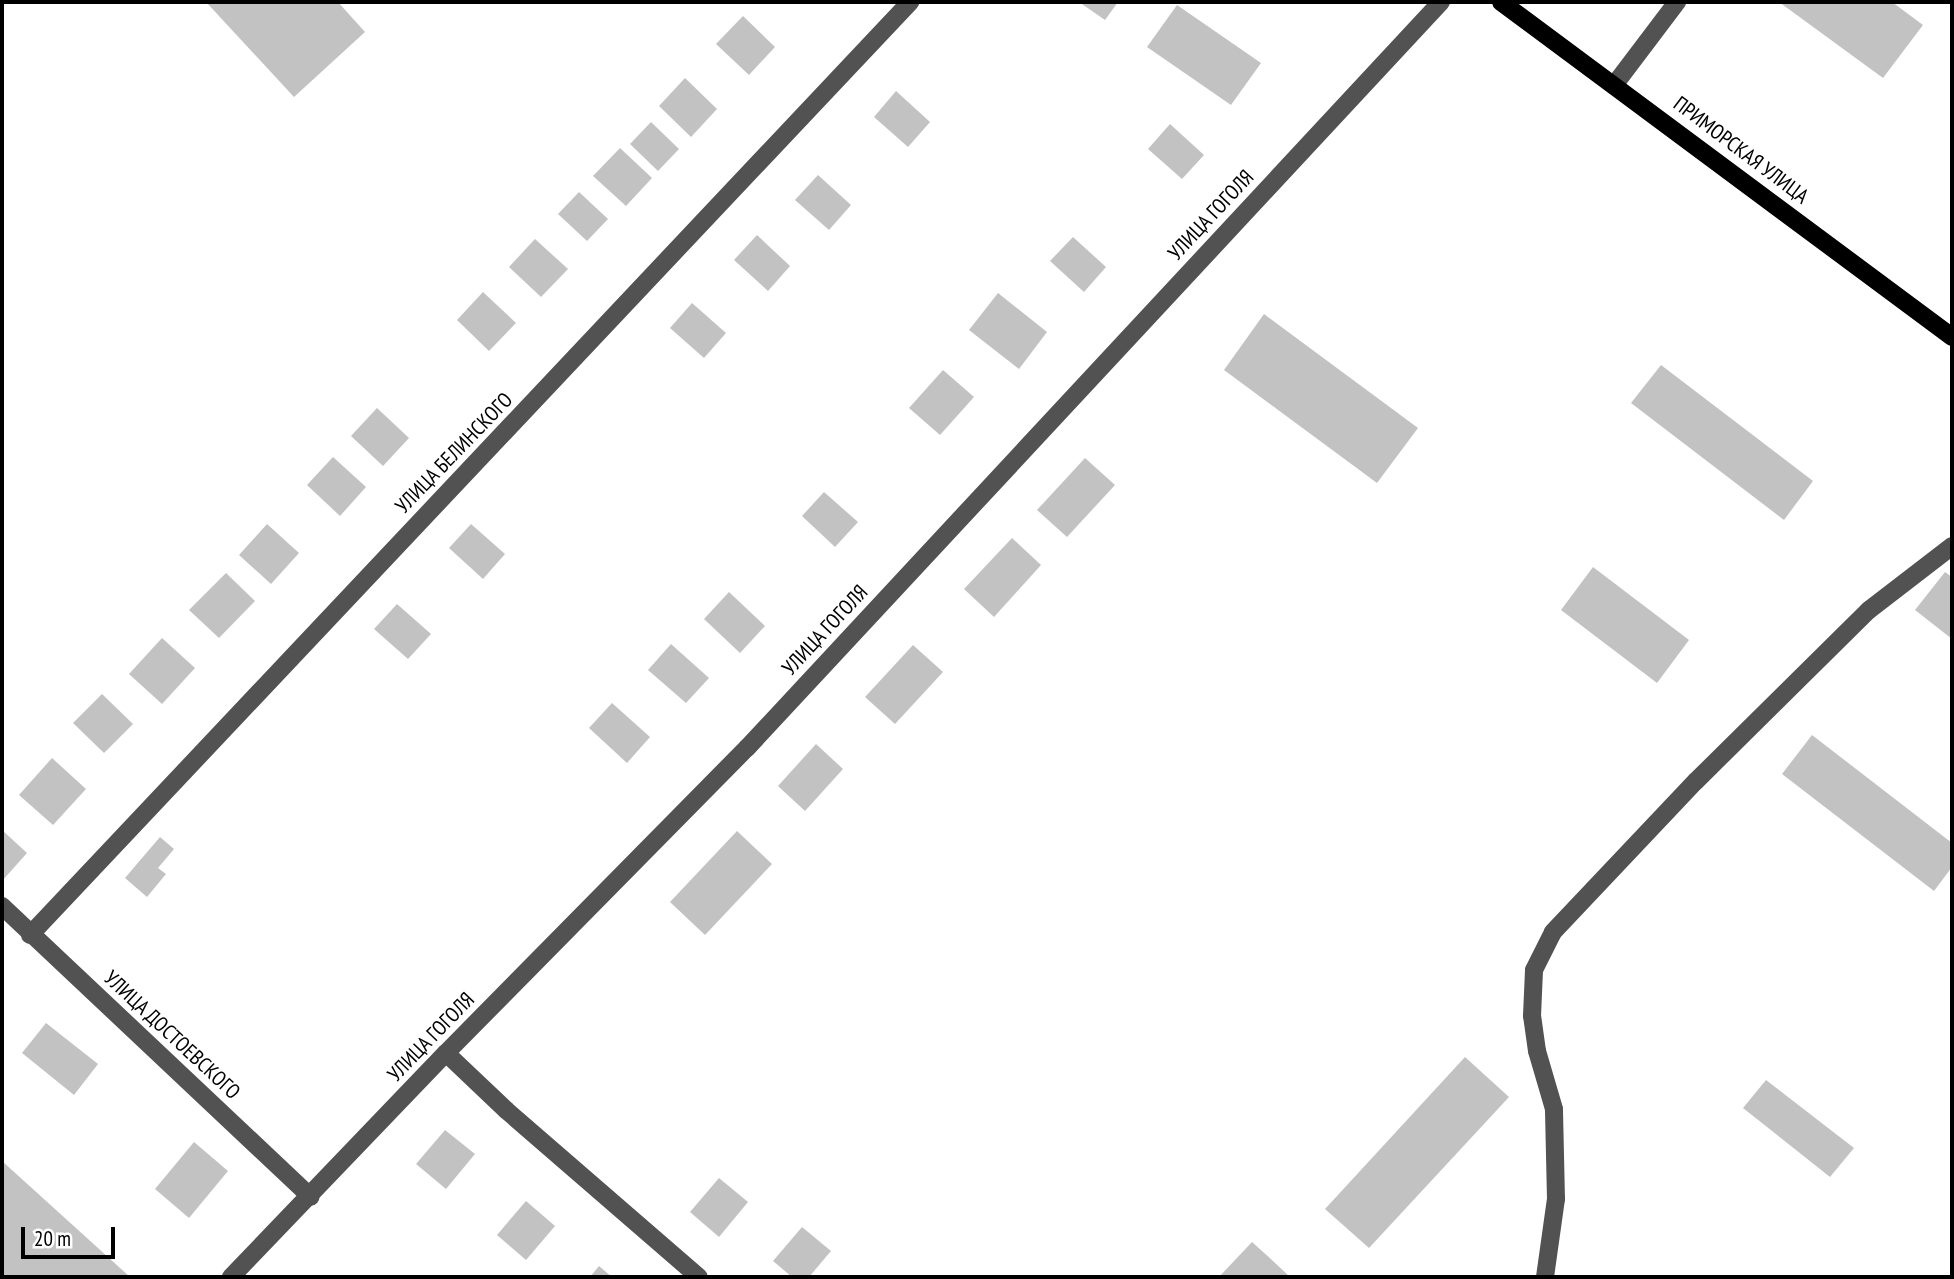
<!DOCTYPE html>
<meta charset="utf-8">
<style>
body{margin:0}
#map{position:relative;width:1954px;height:1279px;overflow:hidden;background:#fff;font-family:"PT Sans Narrow",sans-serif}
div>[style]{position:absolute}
.building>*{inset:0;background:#c2c2c2}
.minor>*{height:18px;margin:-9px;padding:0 9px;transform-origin:9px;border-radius:9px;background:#525252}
.major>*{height:18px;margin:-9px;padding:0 9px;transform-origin:9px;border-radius:9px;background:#000}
span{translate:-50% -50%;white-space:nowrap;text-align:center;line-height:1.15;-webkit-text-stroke:6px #fff;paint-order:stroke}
.street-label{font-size:21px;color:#000}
.frame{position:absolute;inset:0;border:4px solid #000;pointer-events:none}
.scale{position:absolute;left:21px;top:1227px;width:94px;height:32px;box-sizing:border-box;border:4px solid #000;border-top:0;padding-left:9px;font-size:21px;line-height:24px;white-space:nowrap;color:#000;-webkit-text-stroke:5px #fff;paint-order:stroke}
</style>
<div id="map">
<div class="building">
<i style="clip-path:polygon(206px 2px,338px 2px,365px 32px,294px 97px)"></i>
<i style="clip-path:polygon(1079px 2px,1118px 2px,1105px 20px)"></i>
<i style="clip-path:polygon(1779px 2px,1892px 2px,1923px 25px,1883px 78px)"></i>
<i style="clip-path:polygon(1177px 5px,1261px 63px,1231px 105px,1147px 47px)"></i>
<i style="clip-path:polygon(743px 16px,775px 47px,749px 75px,716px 44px)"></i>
<i style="clip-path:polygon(685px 78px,717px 109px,691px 137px,659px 106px)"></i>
<i style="clip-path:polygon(896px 91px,930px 122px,908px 147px,874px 117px)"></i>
<i style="clip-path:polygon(651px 122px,679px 149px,658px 171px,630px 144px)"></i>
<i style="clip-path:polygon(1170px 124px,1204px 155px,1182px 179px,1148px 149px)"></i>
<i style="clip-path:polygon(620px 148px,652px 178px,626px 206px,593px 176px)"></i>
<i style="clip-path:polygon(818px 175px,851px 205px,829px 230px,795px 200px)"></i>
<i style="clip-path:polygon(579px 192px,608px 219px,587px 241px,558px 214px)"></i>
<i style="clip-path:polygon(757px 235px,790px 266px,768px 291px,734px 260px)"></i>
<i style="clip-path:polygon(1073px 237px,1106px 267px,1084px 292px,1050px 261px)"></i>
<i style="clip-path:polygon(535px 239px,568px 269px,541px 297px,509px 267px)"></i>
<i style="clip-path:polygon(483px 292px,516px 323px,489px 351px,457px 320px)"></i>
<i style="clip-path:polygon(998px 293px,1047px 332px,1019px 369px,969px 330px)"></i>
<i style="clip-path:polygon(692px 303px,726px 333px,704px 358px,670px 328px)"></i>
<i style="clip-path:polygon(1264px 314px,1418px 428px,1377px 483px,1224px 370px)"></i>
<i style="clip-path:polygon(1661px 365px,1813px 481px,1784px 520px,1631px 403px)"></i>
<i style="clip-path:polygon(943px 370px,974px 397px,940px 435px,909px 408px)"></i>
<i style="clip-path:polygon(377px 408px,409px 438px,383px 466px,351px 436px)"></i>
<i style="clip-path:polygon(333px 457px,366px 487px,340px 516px,307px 485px)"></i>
<i style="clip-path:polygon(1085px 458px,1115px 485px,1067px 537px,1037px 510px)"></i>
<i style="clip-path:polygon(824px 492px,858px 522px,835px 547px,802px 516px)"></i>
<i style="clip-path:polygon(267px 524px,299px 553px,271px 584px,239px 555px)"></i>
<i style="clip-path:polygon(471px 524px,505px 554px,483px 579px,449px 548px)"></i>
<i style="clip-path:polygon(1012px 538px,1041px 565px,994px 617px,964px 589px)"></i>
<i style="clip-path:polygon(1593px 567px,1689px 640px,1657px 683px,1561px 610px)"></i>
<i style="clip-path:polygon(1945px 572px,1952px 577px,1952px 639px,1915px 610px)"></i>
<i style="clip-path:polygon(226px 573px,255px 601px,219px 638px,189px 610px)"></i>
<i style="clip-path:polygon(729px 592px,765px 626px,740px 653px,704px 619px)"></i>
<i style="clip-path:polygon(397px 604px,431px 634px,408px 659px,374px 629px)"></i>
<i style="clip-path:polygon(162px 638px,195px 668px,162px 704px,129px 674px)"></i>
<i style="clip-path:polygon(671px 644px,709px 678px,686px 703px,648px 670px)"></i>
<i style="clip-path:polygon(913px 645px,943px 672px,895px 724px,865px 697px)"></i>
<i style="clip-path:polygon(102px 694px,133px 724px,104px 753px,73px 723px)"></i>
<i style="clip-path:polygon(612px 703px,650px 737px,627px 763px,589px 728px)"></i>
<i style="clip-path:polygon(1812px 735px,1952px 843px,1952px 867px,1934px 891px,1782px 774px)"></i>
<i style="clip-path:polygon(816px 744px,843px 769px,805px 811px,778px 786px)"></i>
<i style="clip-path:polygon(52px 758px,86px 789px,53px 825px,19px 795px)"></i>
<i style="clip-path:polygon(2px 830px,27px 853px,2px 881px)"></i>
<i style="clip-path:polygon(737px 831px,772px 864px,705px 935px,670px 902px)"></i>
<i style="clip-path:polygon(160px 837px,174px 849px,158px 868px,166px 874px,147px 897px,125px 878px)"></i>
<i style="clip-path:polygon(46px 1023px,98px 1064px,74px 1095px,22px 1053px)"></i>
<i style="clip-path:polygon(1465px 1057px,1509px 1097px,1369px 1248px,1325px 1209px)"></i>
<i style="clip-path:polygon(1766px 1080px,1854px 1148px,1830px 1177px,1743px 1108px)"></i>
<i style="clip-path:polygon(445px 1130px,475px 1154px,446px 1189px,416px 1164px)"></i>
<i style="clip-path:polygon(194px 1142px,228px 1171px,189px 1218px,155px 1189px)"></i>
<i style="clip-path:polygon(2px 1161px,130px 1277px,2px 1277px)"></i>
<i style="clip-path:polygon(719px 1178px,748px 1202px,719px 1237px,690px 1212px)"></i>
<i style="clip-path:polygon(526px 1201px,555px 1226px,526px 1260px,497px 1235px)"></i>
<i style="clip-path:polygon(802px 1227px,831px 1251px,809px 1277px,792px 1277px,773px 1261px)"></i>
<i style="clip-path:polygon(1252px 1242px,1273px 1261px,1290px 1277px,1219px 1277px)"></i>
<i style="clip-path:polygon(599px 1266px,612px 1277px,590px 1277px)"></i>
</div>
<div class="minor">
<i style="left:1615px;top:84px;width:103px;rotate:-52.9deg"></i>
<i style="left:2px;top:906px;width:424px;rotate:43.3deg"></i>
<i style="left:30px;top:935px;width:1283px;rotate:-46.67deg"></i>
<i style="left:446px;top:1053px;width:83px;rotate:43.5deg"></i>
<i style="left:506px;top:1110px;width:255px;rotate:40.9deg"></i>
<i style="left:231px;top:1277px;width:310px;rotate:-46.2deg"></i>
<i style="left:446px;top:1053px;width:429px;rotate:-45.4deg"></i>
<i style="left:747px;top:748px;width:1019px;rotate:-47.07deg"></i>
<i style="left:1545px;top:1277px;width:79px;rotate:-82deg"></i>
<i style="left:1556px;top:1199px;width:90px;rotate:-91.3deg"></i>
<i style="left:1554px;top:1109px;width:60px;rotate:-106.3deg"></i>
<i style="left:1537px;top:1051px;width:35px;rotate:-98deg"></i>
<i style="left:1532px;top:1016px;width:46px;rotate:-87.5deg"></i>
<i style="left:1534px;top:970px;width:42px;rotate:-63.4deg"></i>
<i style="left:1553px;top:932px;width:208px;rotate:-46.6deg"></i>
<i style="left:1696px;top:781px;width:243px;rotate:-44.7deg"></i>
<i style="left:1869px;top:610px;width:105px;rotate:-37.6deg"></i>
</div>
<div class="major">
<i style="left:1501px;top:2px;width:562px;rotate:36.6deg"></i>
</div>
<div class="street-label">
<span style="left:1741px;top:150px;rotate:37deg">ПРИМОРСКАЯ УЛИЦА</span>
<span style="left:1211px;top:215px;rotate:-47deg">УЛИЦА ГОГОЛЯ</span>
<span style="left:454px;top:453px;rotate:-46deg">УЛИЦА БЕЛИНСКОГО</span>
<span style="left:825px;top:630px;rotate:-47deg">УЛИЦА ГОГОЛЯ</span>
<span style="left:172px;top:1035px;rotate:43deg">УЛИЦА ДОСТОЕВСКОГО</span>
<span style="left:431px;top:1037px;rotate:-46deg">УЛИЦА ГОГОЛЯ</span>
</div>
<div class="frame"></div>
<div class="scale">20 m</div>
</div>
